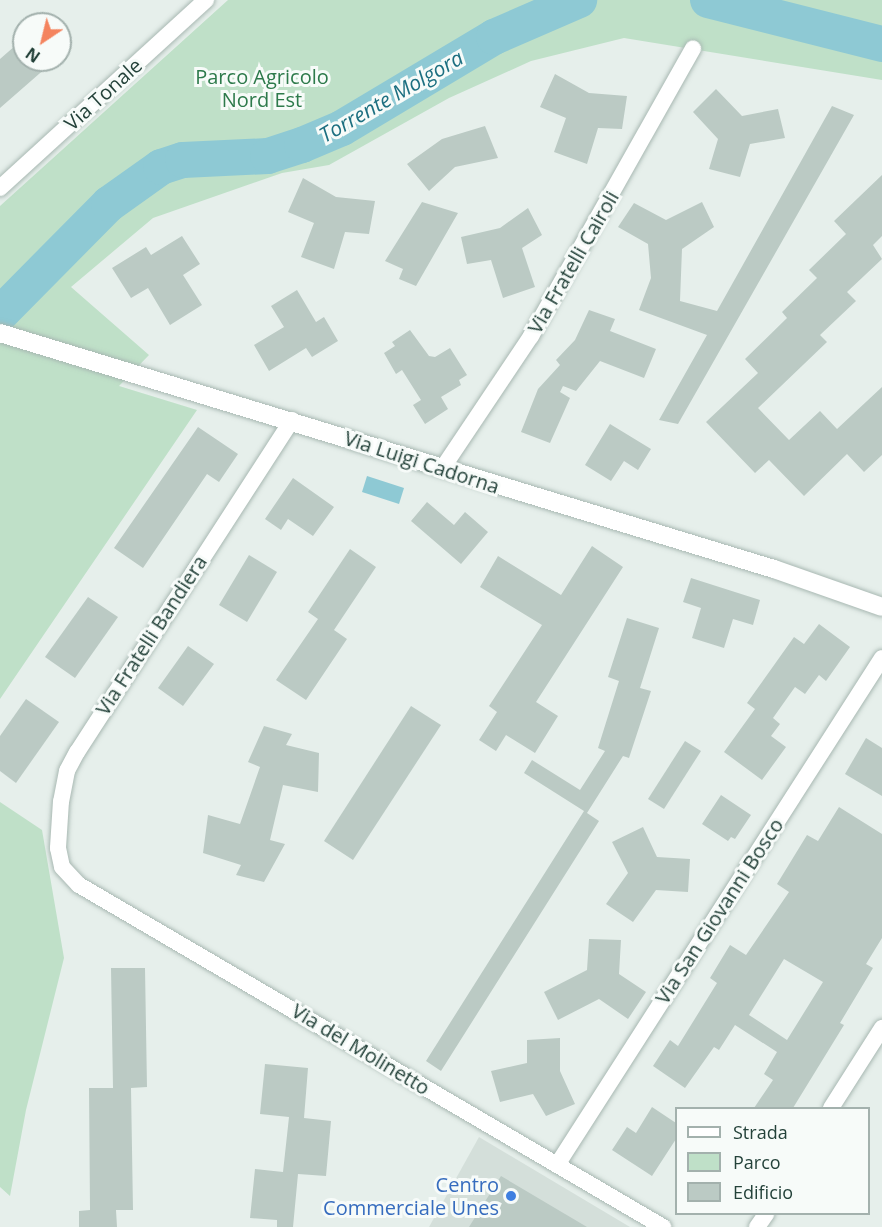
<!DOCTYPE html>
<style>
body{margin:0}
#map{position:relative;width:882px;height:1227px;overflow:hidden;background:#e6efeb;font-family:"Open Sans",sans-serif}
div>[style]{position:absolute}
.built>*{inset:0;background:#d4dfda}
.green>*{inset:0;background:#bfe0c8}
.water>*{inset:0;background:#8ec9d4}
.river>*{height:36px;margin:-18px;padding:0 18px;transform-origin:18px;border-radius:18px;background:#8ec9d4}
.building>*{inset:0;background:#bbcac4}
.roads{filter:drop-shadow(0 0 2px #a8b8b2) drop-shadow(0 0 2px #a8b8b2)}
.minor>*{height:16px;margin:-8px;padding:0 8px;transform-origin:8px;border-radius:8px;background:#fff}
.tertiary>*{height:18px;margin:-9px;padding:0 9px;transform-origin:9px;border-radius:9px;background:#fff}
.dots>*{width:16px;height:16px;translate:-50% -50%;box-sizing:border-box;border:3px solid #f7fbf9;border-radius:50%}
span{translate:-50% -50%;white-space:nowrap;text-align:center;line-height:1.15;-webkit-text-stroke:6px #f7fbf9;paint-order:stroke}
.park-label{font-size:20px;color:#2d7a4b}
.street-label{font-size:20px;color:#24423a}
.shop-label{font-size:20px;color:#366cbe}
.right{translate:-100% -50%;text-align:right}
.water-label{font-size:21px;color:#1c6f80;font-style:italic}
.legend{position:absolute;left:675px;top:1107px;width:195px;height:108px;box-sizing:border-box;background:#f7fbf9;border:2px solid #a3b1ad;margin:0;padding:8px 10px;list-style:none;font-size:18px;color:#24423a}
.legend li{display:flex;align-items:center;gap:12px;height:30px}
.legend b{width:30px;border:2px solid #a3b1ad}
.north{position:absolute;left:12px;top:12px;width:60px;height:60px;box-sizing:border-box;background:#f7fbf9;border:2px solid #a3b1ad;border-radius:50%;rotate:215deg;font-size:16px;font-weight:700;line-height:24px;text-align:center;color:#24423a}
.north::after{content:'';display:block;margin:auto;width:21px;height:27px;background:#f4845f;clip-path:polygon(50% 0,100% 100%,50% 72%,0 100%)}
</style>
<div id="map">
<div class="built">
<i style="clip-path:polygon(479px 1137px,630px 1227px,429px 1227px)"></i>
</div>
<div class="green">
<i style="clip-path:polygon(228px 0,882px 0,882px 80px,624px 38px,531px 61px,449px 98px,329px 165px,282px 173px,153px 218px,71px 287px,149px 355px,119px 386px,197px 410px,0 699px,0 206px)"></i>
<i style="clip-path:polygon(0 802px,42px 830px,64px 958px,26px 1110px,10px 1196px,0 1187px)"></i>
</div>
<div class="water">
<i style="clip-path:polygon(367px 476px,404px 488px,399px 504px,362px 492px)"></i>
</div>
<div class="river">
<i style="left:708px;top:0;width:179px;rotate:14.2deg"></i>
<i style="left:0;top:314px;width:155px;rotate:-45.3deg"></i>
<i style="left:109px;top:204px;width:64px;rotate:-35.4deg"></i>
<i style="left:161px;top:167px;width:23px;rotate:-18deg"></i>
<i style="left:183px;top:160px;width:85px;rotate:-2.7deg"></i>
<i style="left:268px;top:156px;width:36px;rotate:-18deg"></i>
<i style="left:302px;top:145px;width:43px;rotate:-23deg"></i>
<i style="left:342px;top:128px;width:177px;rotate:-30.9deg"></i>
<i style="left:494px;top:37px;width:93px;rotate:-23.5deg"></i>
</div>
<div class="building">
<i style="clip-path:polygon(24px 38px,24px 60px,55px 60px,0 108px,0 59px)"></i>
<i style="clip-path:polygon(555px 74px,589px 93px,627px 96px,622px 129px,598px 128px,587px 164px,554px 152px,566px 118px,540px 107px)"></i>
<i style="clip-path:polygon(716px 89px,742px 116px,778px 109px,785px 138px,750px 144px,740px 177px,709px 169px,718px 139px,693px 112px)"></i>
<i style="clip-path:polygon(832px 106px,854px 115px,678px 424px,659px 420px,707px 335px,639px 310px,651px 278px,648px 244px,618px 227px,634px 203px,666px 220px,702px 202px,714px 227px,682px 249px,680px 301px,717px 311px)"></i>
<i style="clip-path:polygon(485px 126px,498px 158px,455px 167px,429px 191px,407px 164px,442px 139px)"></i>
<i style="clip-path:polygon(882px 175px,882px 236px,873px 245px,882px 259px,847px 292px,856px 301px,820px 335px,827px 342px,758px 408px,789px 440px,820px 411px,837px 429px,882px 387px,882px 455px,864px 472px,847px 454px,804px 496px,769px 460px,755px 473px,706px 422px,758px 373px,745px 359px,787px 318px,782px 312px,817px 278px,809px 270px,846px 234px,834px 221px)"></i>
<i style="clip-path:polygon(303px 178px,336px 197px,375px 201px,369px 234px,345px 232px,334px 269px,301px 257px,314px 223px,288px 212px)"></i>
<i style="clip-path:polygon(422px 202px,458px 213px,416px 286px,399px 279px,403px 269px,385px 261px)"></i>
<i style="clip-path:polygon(528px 208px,542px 235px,522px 248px,535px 287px,503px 298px,491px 260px,467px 264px,461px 237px,500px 228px)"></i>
<i style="clip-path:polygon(182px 236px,200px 264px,183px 275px,202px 305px,170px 325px,148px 288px,131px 298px,112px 268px,146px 247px,151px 255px)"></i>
<i style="clip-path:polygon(297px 290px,316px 322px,324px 317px,338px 341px,312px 357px,306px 348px,269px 371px,254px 345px,284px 327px,271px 306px)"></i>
<i style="clip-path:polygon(589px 310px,615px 319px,610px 331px,656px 349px,644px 378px,600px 361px,576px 391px,563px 386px,560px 392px,570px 398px,550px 443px,521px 432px,538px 389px,560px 365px,556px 360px,575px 340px)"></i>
<i style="clip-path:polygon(410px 330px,429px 356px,435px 357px,450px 348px,467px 375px,459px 380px,461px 385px,441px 397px,448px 409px,425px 424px,413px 405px,421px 400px,402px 370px,396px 374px,384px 353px,395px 346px,392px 342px)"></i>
<i style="clip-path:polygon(610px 424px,651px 449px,638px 470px,624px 461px,611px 481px,585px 465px)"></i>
<i style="clip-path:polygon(198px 427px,238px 454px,219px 482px,207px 474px,143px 568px,114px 548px)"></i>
<i style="clip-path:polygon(293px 478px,334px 507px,313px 536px,288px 519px,281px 530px,265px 519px)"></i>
<i style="clip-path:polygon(427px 502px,454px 525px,465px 512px,488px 532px,461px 564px,411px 521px)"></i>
<i style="clip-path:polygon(592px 546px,623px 567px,536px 702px,558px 716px,535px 753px,506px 735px,496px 751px,479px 740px,497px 712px,489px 706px,542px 625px,480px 587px,498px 556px,561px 595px)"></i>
<i style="clip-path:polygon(350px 549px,376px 567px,334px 630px,347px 639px,306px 700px,276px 680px,318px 619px,308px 612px)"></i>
<i style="clip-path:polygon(249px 555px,277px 572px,247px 622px,219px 605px)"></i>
<i style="clip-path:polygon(691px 578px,760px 600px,753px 625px,733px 619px,724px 648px,692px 638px,701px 608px,683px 602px)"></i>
<i style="clip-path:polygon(88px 597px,118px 617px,75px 678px,45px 657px)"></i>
<i style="clip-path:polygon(627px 618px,659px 628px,640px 688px,651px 691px,629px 758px,623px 756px,587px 813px,599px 821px,441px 1071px,426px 1061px,584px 811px,524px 773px,532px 760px,580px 790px,605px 751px,598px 748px,619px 681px,608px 677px)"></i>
<i style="clip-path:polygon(819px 624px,850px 647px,826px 681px,819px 675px,805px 694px,795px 687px,773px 718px,780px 724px,771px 736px,786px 747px,762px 780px,724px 752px,755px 709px,747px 703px,794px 637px,804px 644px)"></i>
<i style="clip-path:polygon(188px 646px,214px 664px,183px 706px,158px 688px)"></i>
<i style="clip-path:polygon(26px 699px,59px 722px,16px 783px,0 771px,0 736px)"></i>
<i style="clip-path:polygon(411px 706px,441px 725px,353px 860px,324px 841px)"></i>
<i style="clip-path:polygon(264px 726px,292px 734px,286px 745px,319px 753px,318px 792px,283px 785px,270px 840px,285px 844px,264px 882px,236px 875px,241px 865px,203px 853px,208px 815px,240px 824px,260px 767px,248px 762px)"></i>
<i style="clip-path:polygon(866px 738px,882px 748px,882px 796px,845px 774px)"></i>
<i style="clip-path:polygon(685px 741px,701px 751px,664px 809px,648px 799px)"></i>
<i style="clip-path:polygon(721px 795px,751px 815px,735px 839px,731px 837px,728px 841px,702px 824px)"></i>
<i style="clip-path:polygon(evenodd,839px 807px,882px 834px,882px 938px,866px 964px,873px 968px,840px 1023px,844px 1025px,793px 1108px,754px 1108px,773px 1080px,764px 1074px,777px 1052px,735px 1025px,719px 1050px,714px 1047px,685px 1088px,653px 1066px,670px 1040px,678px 1046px,717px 983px,710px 978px,730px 945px,746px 955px,789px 892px,777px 884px,807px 835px,818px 841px,839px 807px,784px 959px,823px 982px,787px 1040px,749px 1015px,784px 959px)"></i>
<i style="clip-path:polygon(643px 827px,657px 857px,690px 859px,688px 892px,656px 890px,633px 922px,606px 904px,628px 873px,612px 842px)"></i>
<i style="clip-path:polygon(589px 939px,621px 940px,619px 974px,646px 992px,628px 1019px,599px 999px,558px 1020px,544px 992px,587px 970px)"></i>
<i style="clip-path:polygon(111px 968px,145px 968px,147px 1087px,131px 1088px,133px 1210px,116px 1210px,117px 1227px,79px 1227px,79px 1211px,90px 1210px,89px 1088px,113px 1088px)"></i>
<i style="clip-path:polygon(560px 1038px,560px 1071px,575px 1104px,546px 1116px,533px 1094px,500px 1102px,491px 1071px,527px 1063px,527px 1040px)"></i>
<i style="clip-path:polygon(265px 1064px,308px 1068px,304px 1118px,331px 1121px,326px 1176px,298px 1174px,293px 1227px,277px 1227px,277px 1220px,250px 1218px,255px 1169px,283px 1172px,289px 1117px,260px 1114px)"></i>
<i style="clip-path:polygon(652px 1107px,676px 1123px,676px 1139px,652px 1176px,612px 1150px,627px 1127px,636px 1133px)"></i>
<i style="clip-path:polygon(501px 1176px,587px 1227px,469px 1227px)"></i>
</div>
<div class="roads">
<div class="minor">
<i style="left:0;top:188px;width:279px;rotate:-42.4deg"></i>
<i style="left:292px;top:420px;width:396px;rotate:122.9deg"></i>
<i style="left:77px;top:752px;width:21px;rotate:118deg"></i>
<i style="left:67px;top:771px;width:31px;rotate:101deg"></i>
<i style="left:61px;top:801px;width:47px;rotate:93.7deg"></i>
<i style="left:58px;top:848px;width:19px;rotate:78deg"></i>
<i style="left:62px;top:867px;width:25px;rotate:47deg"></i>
<i style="left:79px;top:885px;width:677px;rotate:30.35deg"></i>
<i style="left:442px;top:469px;width:160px;rotate:-56.2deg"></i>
<i style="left:531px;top:336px;width:330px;rotate:-60.6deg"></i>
<i style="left:831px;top:1108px;width:95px;rotate:-57.5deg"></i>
<i style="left:557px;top:1165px;width:602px;rotate:-57.34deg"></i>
<i style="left:757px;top:1227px;width:16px;rotate:-55deg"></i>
</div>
<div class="tertiary">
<i style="left:0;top:333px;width:809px;rotate:16.96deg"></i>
<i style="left:774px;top:569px;width:114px;rotate:19.4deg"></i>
</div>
</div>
<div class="dots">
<i style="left:511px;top:1196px;background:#3f7fe0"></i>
</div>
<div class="park-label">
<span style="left:262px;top:88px">Parco Agricolo<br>Nord Est</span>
</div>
<div class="street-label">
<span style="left:103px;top:94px;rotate:-42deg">Via Tonale</span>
<span style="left:573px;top:262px;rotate:-60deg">Via Fratelli Cairoli</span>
<span style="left:422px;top:462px;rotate:18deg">Via Luigi Cadorna</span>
<span style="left:151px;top:635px;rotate:-57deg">Via Fratelli Bandiera</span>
<span style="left:719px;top:911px;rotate:-57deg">Via San Giovanni Bosco</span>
<span style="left:361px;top:1049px;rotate:31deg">Via del Molinetto</span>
</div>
<div class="shop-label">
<span class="right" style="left:499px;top:1196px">Centro<br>Commerciale Unes</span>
</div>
<div class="water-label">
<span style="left:391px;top:96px;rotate:-30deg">Torrente Molgora</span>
</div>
<ul class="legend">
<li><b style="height:8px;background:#fff"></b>Strada</li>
<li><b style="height:16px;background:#bfe0c8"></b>Parco</li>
<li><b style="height:16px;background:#bbcac4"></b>Edificio</li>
</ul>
<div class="north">N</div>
</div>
